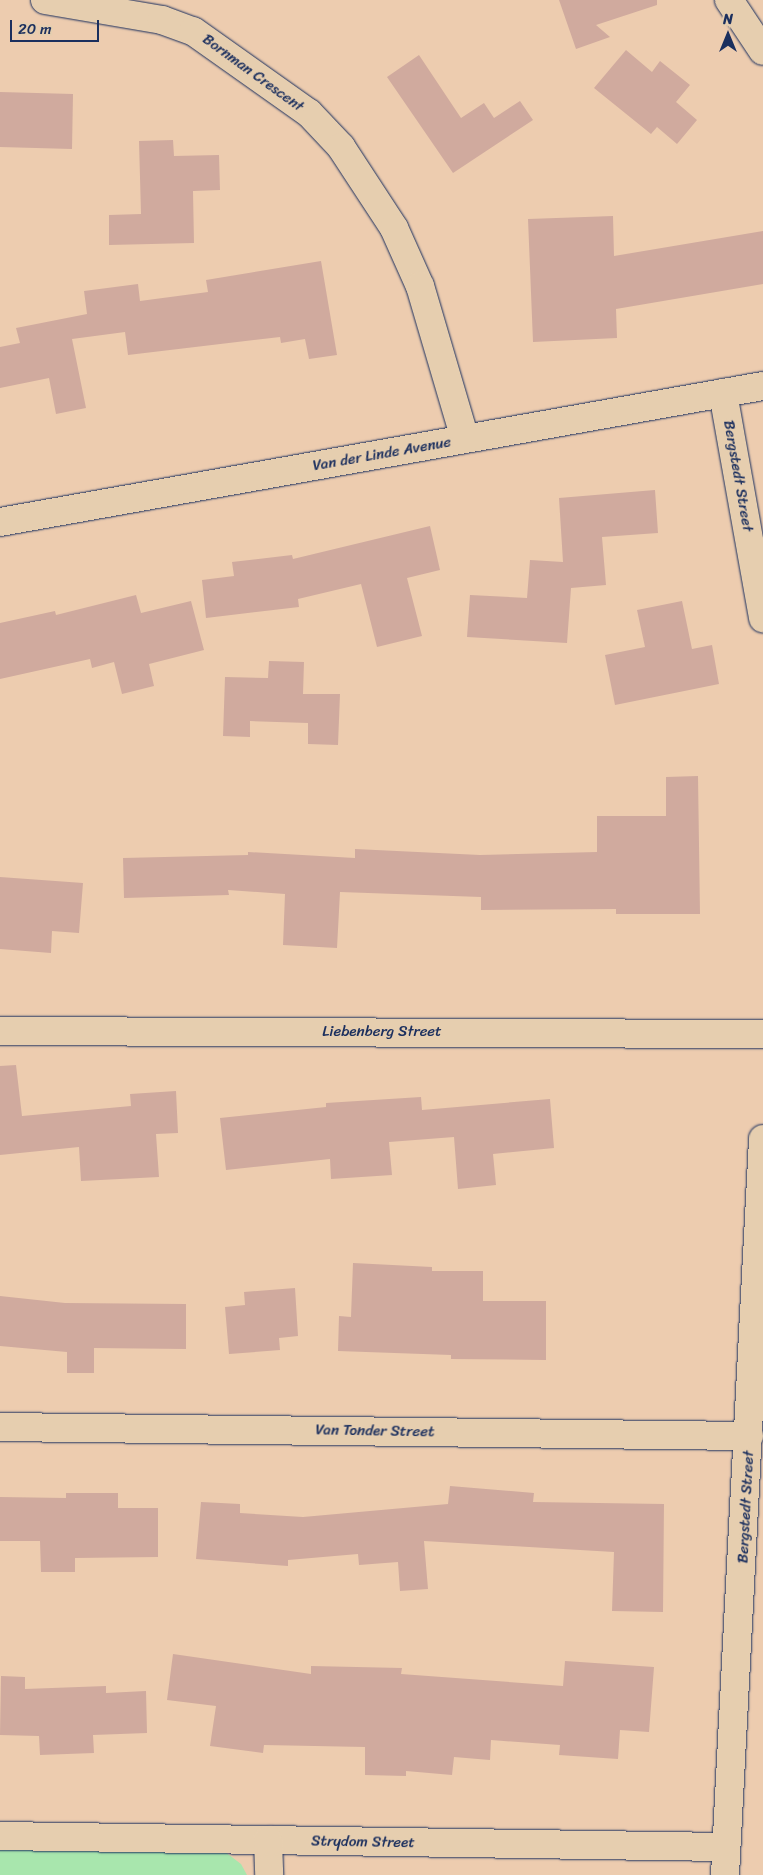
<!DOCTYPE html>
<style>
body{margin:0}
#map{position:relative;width:763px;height:1875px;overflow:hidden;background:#edccaf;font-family:Sriracha,sans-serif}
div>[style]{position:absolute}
.green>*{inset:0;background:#a8e6ad}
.building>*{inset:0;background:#d0aa9e}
.roads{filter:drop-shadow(0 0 1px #1b2f5e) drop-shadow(0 0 1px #1b2f5e)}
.minor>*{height:28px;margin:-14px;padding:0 14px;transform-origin:14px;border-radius:14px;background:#e6ceaf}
span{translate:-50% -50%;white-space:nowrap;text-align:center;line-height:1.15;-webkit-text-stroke:4px #e6ceaf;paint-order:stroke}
.street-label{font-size:15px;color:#1b2f5e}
.north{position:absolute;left:703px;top:10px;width:50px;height:50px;-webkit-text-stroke:4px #e6ceaf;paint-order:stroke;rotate:0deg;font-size:14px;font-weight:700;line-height:20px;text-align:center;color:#1b2f5e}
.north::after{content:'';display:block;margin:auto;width:18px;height:22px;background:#1b2f5e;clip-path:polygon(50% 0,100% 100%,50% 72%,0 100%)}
.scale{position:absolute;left:10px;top:20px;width:89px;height:22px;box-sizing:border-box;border:2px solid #1b2f5e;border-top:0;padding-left:6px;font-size:15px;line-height:18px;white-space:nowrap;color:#1b2f5e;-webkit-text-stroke:4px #e6ceaf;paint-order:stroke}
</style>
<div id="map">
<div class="green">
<i style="clip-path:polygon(0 1838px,220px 1848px,241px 1864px,247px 1875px,0 1875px)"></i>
</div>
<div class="building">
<i style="clip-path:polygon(559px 0,657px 0,657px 5px,596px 25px,610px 37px,576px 49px)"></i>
<i style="clip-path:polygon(626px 50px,652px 72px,660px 61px,690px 85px,676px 102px,697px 120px,677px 144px,657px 127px,651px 134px,594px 88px)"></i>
<i style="clip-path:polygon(419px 55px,461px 118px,484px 103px,494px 118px,520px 101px,533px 120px,453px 173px,387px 77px)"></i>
<i style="clip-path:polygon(0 92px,73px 94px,72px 149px,0 147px)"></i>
<i style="clip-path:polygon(173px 140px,174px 156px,219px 155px,220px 190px,193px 191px,194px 243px,109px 245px,109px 215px,141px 214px,139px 141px)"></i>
<i style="clip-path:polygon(613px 216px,614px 256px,763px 231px,763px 284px,616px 309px,617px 338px,533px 342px,528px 219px)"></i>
<i style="clip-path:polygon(321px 261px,337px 355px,309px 359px,305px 339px,281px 343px,280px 337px,128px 355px,125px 332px,72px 339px,86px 408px,56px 414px,49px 378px,0 388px,0 347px,20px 343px,16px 328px,87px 314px,84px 291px,138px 284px,140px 301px,208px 292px,206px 280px)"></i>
<i style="clip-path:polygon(655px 490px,658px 533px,602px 537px,606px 585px,571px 588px,567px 643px,467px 637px,470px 595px,527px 598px,530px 560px,563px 562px,559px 498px)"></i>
<i style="clip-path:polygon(430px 526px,440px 570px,407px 578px,422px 636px,377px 647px,361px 584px,298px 599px,299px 607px,206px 618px,202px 580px,234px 576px,232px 562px,292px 555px,293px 559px)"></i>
<i style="clip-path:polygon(136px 595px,141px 613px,191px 601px,204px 650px,149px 664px,154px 686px,122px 694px,114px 662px,92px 668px,90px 659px,0 679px,0 623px,55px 611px,56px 615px)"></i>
<i style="clip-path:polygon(682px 601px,692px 649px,712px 645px,719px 684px,615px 705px,605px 655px,645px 647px,637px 610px)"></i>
<i style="clip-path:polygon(269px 661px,304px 662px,303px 694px,340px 694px,338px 745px,308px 744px,308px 723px,250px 721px,250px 737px,223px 736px,225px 677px,268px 678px)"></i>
<i style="clip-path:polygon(698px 776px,700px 914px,616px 914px,616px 909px,481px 910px,481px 897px,340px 892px,337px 948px,283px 945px,285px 894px,228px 890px,229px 895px,124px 898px,123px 858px,248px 855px,248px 852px,355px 858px,355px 849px,480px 855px,597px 852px,597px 816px,666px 816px,666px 777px)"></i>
<i style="clip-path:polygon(0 877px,83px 883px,79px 933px,52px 931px,51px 953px,0 949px)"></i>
<i style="clip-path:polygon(16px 1065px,22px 1116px,131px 1106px,130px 1094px,176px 1091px,178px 1133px,156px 1134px,159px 1177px,81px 1181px,79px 1147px,0 1155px,0 1066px)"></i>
<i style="clip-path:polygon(421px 1097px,422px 1110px,550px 1099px,554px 1148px,493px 1154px,496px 1185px,458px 1189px,454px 1137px,389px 1142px,392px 1175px,331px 1179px,330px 1159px,226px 1170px,220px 1118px,326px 1107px,326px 1103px)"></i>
<i style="clip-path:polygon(353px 1263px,432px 1267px,432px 1271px,483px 1271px,483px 1301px,546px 1301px,546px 1360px,451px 1359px,451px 1355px,338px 1351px,339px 1316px,351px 1317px)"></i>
<i style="clip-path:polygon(295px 1288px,298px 1336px,279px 1338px,280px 1350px,229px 1354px,225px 1307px,245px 1305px,244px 1292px)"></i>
<i style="clip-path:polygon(0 1296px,65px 1303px,186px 1304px,186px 1349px,94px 1348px,94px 1373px,67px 1373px,67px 1352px,0 1346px)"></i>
<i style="clip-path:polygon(450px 1486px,534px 1493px,533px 1502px,664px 1504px,663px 1612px,612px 1611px,614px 1552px,424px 1541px,428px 1589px,400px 1591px,398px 1562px,359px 1565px,358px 1554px,288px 1560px,288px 1566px,196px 1559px,201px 1502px,240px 1504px,240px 1513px,303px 1517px,448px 1504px)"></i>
<i style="clip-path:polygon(66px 1493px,118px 1493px,118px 1508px,158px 1508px,158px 1557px,75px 1558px,75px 1572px,41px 1572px,40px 1541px,0 1541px,0 1497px,66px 1498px)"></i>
<i style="clip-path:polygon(173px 1654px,311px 1674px,311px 1666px,402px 1668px,401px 1674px,563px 1686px,565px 1661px,654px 1667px,649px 1732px,620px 1730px,618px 1759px,559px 1755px,560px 1745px,491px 1740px,490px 1760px,454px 1757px,452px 1775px,406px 1771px,406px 1776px,365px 1775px,365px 1747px,264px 1745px,263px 1753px,210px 1746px,216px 1706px,167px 1700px)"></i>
<i style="clip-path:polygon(1px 1676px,25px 1677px,25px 1689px,106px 1686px,106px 1693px,146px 1691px,147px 1733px,93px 1735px,94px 1753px,40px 1755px,39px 1736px,0 1735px)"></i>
</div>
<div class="roads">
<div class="minor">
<i style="left:45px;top:0;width:119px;rotate:9.7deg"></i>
<i style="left:162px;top:20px;width:33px;rotate:20deg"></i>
<i style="left:193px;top:31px;width:142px;rotate:35.3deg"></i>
<i style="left:309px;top:113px;width:47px;rotate:46.7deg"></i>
<i style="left:341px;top:147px;width:97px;rotate:56.8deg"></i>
<i style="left:394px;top:228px;width:64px;rotate:65.9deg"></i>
<i style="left:420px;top:286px;width:159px;rotate:73.6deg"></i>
<i style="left:729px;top:0;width:61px;rotate:56.3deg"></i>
<i style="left:723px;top:393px;width:229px;rotate:79.9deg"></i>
<i style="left:0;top:522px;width:775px;rotate:-10.11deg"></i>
<i style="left:0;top:1031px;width:763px;rotate:0.23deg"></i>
<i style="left:0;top:1427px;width:749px;rotate:0.69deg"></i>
<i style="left:0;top:1836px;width:725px;rotate:0.87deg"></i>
<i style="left:268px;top:1840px;width:35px;rotate:88deg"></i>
<i style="left:725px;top:1875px;width:737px;rotate:-87.04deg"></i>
</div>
</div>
<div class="street-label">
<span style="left:253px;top:73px;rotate:36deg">Bornman Crescent</span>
<span style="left:382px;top:454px;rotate:-10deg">Van der Linde Avenue</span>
<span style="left:738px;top:476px;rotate:80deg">Bergstedt Street</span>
<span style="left:382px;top:1032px">Liebenberg Street</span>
<span style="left:375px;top:1431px;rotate:1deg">Van Tonder Street</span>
<span style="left:746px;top:1507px;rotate:-87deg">Bergstedt Street</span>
<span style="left:363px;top:1842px;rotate:1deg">Strydom Street</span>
</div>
<div class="north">N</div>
<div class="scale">20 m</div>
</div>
